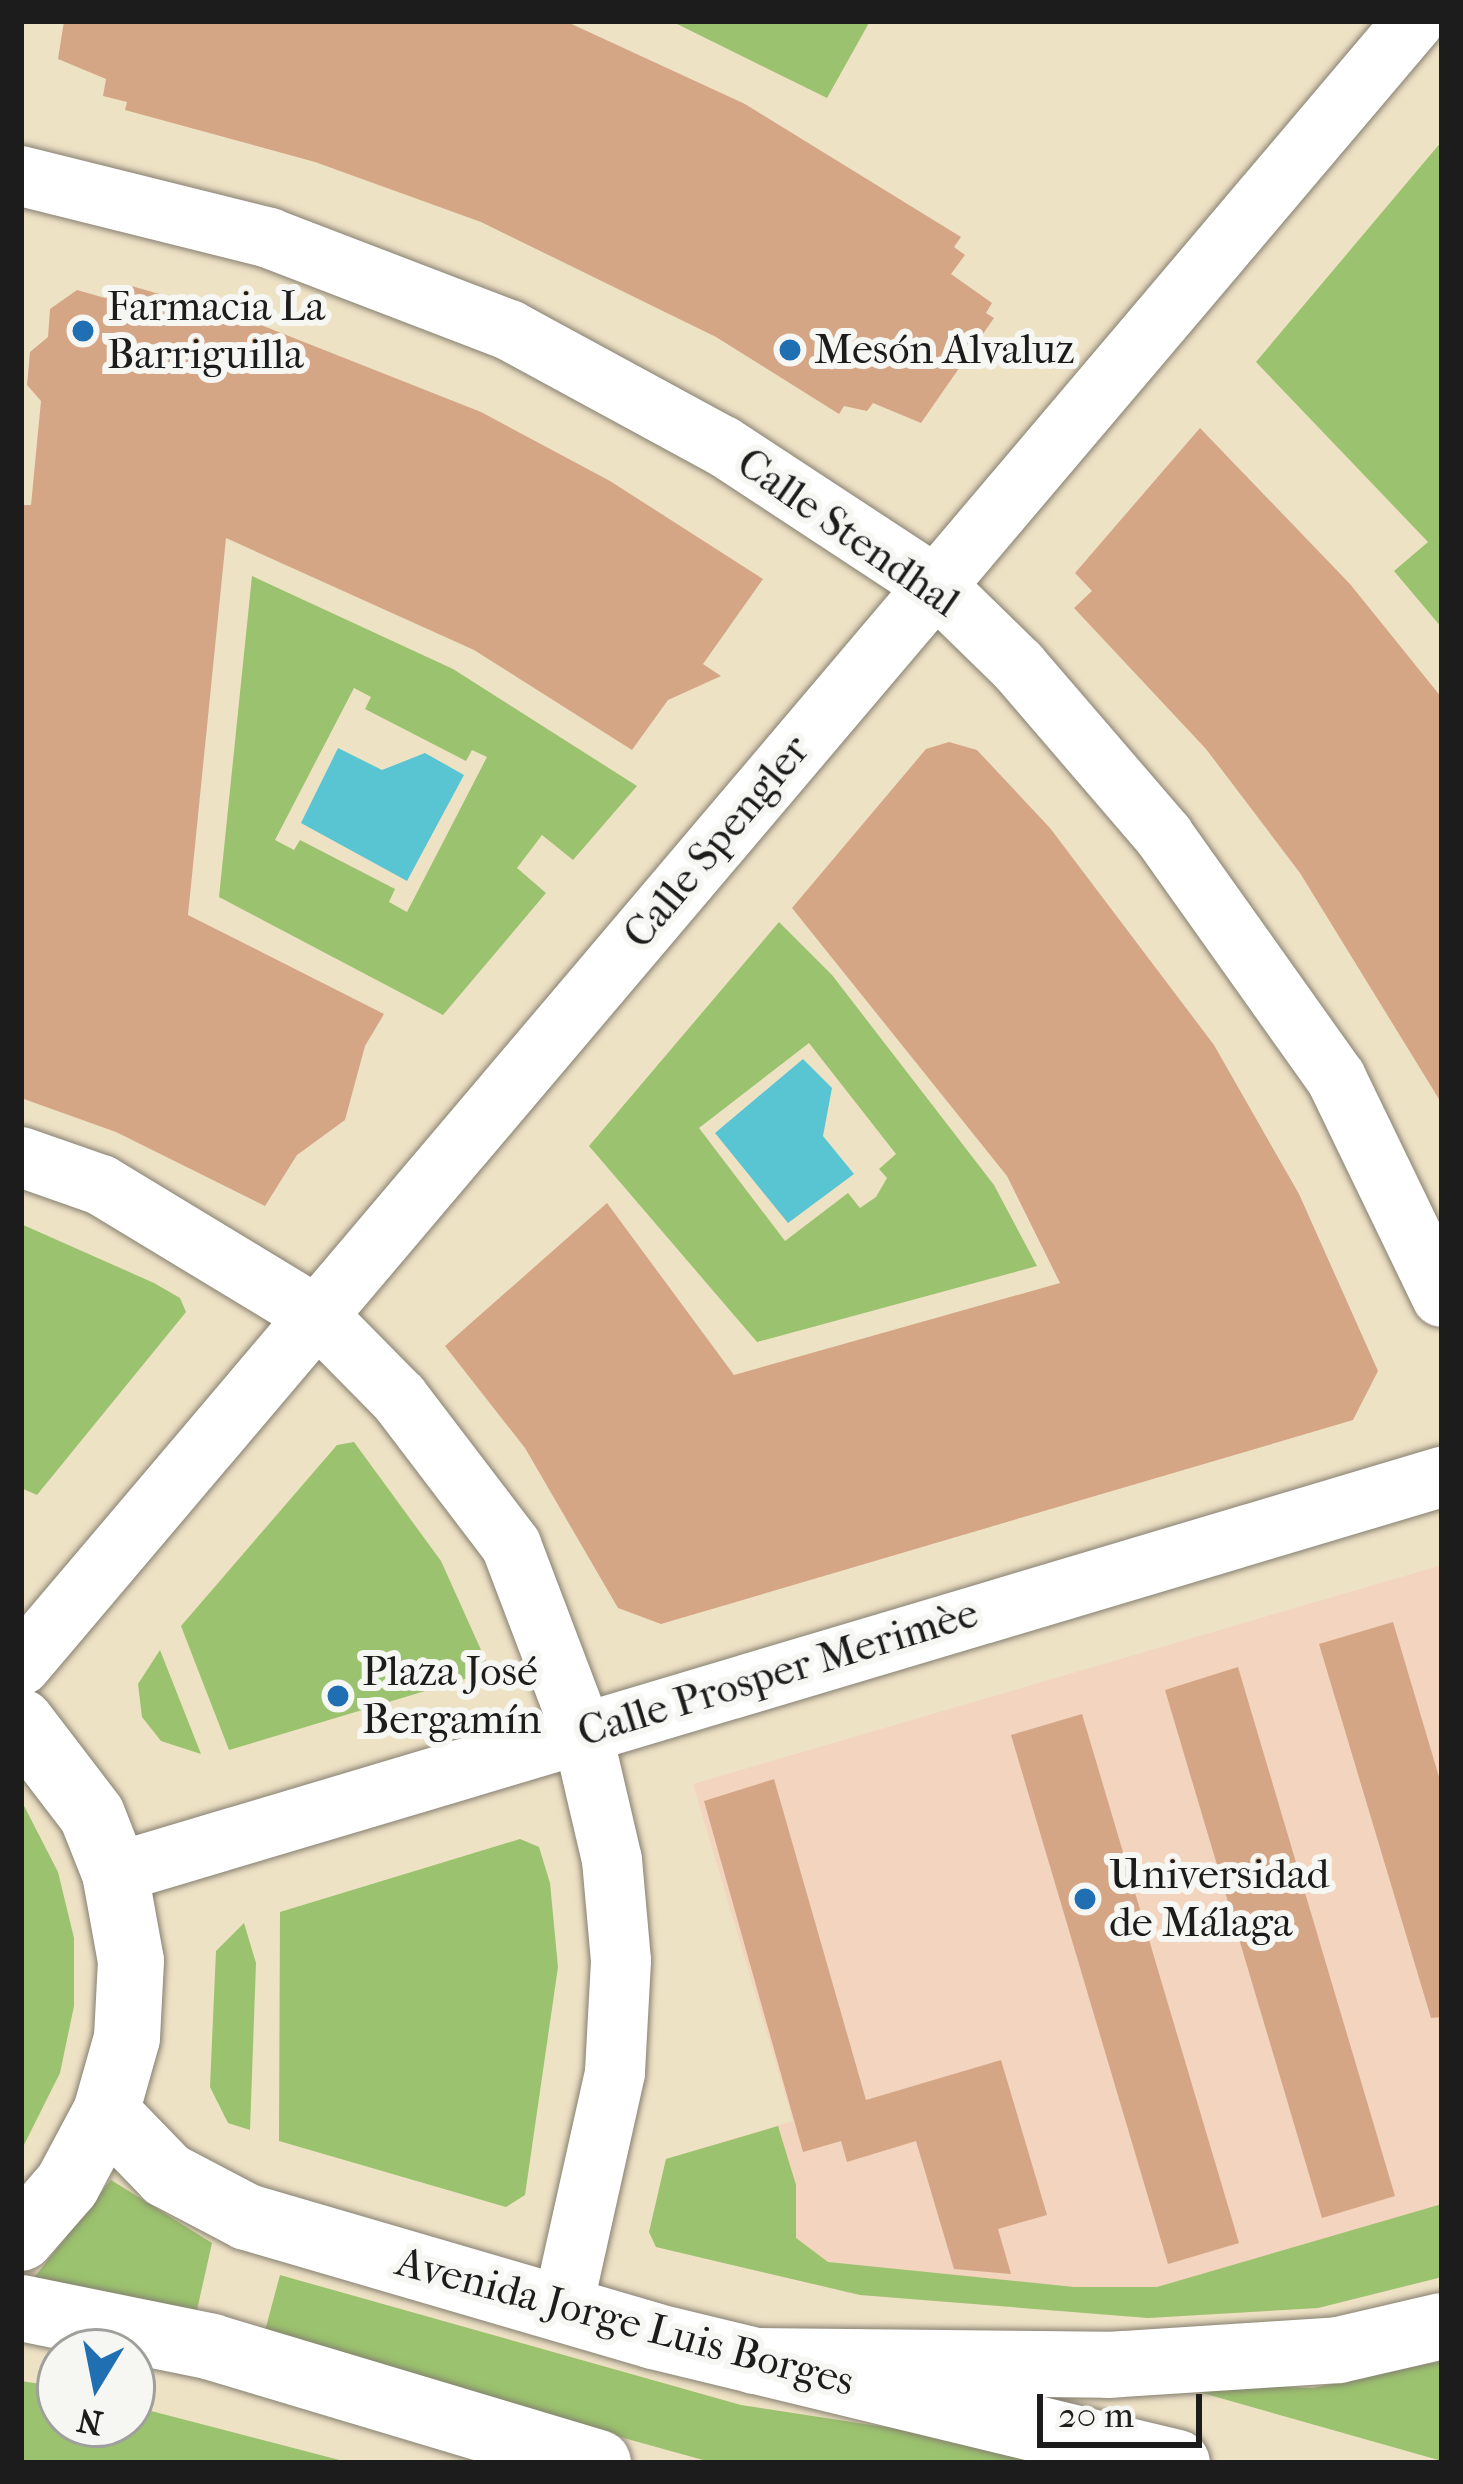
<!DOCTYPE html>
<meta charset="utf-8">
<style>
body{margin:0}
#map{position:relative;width:1463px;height:2484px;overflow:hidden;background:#eee2c5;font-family:"IM FELL French Canon",serif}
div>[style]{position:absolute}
.built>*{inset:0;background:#f3d4be}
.green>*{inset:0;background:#9bc26e}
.water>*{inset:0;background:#59c5d2}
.building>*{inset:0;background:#d4a685}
.roads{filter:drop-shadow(0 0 3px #857f70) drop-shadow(0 0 3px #857f70)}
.minor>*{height:60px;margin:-30px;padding:0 30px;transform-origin:30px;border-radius:30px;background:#fff}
.major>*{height:66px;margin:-33px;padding:0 33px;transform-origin:33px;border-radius:33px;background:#fff}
.highway>*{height:66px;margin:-33px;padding:0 33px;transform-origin:33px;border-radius:33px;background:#fff}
.dots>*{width:33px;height:33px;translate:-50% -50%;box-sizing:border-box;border:6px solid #f6f6f2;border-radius:50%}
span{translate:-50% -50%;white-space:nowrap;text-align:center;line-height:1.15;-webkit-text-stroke:12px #f6f6f2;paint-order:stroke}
.poi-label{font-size:42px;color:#1c1c1c}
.left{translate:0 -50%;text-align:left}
.street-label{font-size:42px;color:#1c1c1c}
.frame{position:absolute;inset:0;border:24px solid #1c1c1c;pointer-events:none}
.north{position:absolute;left:36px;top:2328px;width:120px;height:120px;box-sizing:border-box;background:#f6f6f2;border:3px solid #9f9f9c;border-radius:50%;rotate:190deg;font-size:33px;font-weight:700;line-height:48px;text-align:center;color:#1c1c1c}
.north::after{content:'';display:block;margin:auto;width:42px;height:54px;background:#1f6fb2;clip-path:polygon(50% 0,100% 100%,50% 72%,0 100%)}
.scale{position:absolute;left:1037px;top:2394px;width:165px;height:54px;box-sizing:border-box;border:6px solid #1c1c1c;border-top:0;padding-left:15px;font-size:36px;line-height:42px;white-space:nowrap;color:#1c1c1c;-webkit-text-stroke:9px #f6f6f2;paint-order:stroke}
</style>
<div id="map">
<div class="built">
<i style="clip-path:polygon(1442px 1565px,1442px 2277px,1318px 2308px,1148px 2318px,860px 2295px,656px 2247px,649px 2232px,666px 2159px,793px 2121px,693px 1784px)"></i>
</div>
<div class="green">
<i style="clip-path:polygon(671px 21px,870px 21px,827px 98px)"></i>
<i style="clip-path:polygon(1442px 141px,1442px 628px,1394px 571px,1428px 542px,1256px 362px)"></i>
<i style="clip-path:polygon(evenodd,252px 576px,453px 669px,637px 786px,573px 860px,542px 835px,517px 868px,546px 893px,443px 1015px,219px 897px,252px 576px,354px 688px,371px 697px,365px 709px,466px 761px,472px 750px,487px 757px,407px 912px,389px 902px,395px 889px,300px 840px,294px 850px,275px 840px,354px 688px)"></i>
<i style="clip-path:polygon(evenodd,779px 922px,832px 975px,994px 1185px,1037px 1266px,757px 1342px,589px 1146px,779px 922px,809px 1043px,896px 1154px,879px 1169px,887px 1178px,876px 1197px,860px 1208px,848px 1193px,785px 1241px,699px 1128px,809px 1043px)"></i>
<i style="clip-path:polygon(21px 1224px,154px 1283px,180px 1298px,186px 1312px,37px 1495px,21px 1488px)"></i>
<i style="clip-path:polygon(354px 1442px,441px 1561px,486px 1661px,475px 1676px,229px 1750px,181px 1626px,337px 1445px)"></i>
<i style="clip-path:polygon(160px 1650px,201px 1754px,161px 1741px,142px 1717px,138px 1684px)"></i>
<i style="clip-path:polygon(21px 1800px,58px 1872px,74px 1938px,74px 2006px,60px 2073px,21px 2151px)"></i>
<i style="clip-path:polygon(520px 1839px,539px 1847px,550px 1883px,558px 1967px,525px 2195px,506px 2207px,279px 2141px,280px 1912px)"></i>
<i style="clip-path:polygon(244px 1923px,256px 1963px,250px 2130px,228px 2123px,210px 2087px,216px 1951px)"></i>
<i style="clip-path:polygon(778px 2126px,796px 2185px,796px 2238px,828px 2262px,1074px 2287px,1157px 2287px,1442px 2204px,1442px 2277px,1318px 2308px,1148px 2318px,860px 2295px,656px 2247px,649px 2232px,666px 2159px)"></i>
<i style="clip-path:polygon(111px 2180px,212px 2243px,195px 2319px,33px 2279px)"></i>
<i style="clip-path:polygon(280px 2275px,741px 2405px,989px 2443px,1063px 2463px,714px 2463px,263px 2338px)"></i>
<i style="clip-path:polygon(1442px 2361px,1442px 2461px,1167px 2383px,1313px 2388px)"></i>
<i style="clip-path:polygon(21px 2381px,60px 2387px,60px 2424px,132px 2424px,132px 2406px,351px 2463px,21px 2463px)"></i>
</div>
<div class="water">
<i style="clip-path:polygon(338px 748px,382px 770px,425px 753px,464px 775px,407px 881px,301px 823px)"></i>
<i style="clip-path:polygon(803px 1059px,832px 1088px,823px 1136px,854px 1174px,788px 1223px,715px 1133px)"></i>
</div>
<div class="building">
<i style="clip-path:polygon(64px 21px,565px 21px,745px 104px,961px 237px,954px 247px,965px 255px,951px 274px,992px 303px,986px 313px,994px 318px,921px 423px,873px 403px,867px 411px,844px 406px,839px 414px,716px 337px,481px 222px,315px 162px,125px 110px,127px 102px,103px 96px,106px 79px,58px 59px)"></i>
<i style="clip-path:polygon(128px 285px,243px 318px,481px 412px,610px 481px,763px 579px,703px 664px,721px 676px,668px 700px,632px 750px,474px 650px,226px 538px,188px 915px,384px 1014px,365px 1046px,345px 1120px,297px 1155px,265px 1206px,116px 1132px,21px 1098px,21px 505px,31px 505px,41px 401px,27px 385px,30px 352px,48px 337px,50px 309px,77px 290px,105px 298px)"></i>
<i style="clip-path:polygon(1200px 428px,1350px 584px,1442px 698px,1442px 1104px,1300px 873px,1206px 749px,1074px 608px,1092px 591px,1075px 573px)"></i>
<i style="clip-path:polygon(949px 742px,977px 750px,1050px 828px,1214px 1045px,1299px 1194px,1378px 1371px,1353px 1420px,661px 1624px,618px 1608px,525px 1448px,445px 1346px,607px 1203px,734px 1375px,1060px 1283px,1007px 1176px,792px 908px,926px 749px)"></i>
<i style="clip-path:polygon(1393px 1622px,1442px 1787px,1442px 2017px,1431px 2018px,1319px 1644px)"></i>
<i style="clip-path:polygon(1238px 1667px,1395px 2196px,1322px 2218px,1165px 1690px)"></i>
<i style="clip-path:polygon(1082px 1714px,1239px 2243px,1168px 2264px,1011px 1735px)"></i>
<i style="clip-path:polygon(774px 1779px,866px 2100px,1001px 2060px,1047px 2215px,998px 2229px,1011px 2274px,954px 2269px,916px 2141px,847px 2162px,841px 2141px,803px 2152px,704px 1801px)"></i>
</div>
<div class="roads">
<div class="minor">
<i style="left:21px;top:176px;width:256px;rotate:14deg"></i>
<i style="left:269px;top:238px;width:257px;rotate:21deg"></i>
<i style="left:509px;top:330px;width:243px;rotate:28.5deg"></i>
<i style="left:723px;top:446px;width:254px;rotate:33.3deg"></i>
<i style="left:935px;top:585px;width:116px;rotate:44.3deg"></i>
<i style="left:1018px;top:666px;width:224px;rotate:49.3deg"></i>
<i style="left:1164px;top:836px;width:297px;rotate:54.6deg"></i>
<i style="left:1336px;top:1078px;width:243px;rotate:64.2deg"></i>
<i style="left:21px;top:1157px;width:85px;rotate:19.3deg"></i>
<i style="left:101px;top:1185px;width:255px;rotate:31.2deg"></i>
<i style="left:319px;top:1317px;width:114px;rotate:45.4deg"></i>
<i style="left:399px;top:1398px;width:185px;rotate:52.7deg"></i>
<i style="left:511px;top:1545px;width:200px;rotate:69.2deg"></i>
<i style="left:582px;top:1732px;width:131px;rotate:76.8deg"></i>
<i style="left:612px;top:1860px;width:101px;rotate:84.9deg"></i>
<i style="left:621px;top:1961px;width:112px;rotate:93.1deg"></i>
<i style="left:615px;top:2073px;width:243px;rotate:102.6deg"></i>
<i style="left:21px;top:1665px;width:2155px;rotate:-49.72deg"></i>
<i style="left:115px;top:1873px;width:1385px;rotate:-16.62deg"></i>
</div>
<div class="major">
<i style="left:21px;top:1722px;width:117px;rotate:52.6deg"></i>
<i style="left:92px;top:1815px;width:62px;rotate:68.4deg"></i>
<i style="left:115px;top:1873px;width:89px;rotate:79.7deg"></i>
<i style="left:131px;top:1961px;width:77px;rotate:93deg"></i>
<i style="left:127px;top:2038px;width:77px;rotate:105.8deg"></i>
<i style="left:106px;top:2112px;width:83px;rotate:118.1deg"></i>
<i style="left:67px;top:2185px;width:70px;rotate:131deg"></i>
<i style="left:106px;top:2112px;width:88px;rotate:45.9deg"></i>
<i style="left:167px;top:2175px;width:90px;rotate:27.7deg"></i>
<i style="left:247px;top:2217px;width:423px;rotate:16.3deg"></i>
<i style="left:653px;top:2336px;width:539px;rotate:13.62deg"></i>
<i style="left:21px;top:2308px;width:195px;rotate:11.5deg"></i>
<i style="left:212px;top:2347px;width:403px;rotate:16.7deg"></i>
</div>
<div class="highway">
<i style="left:754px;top:2361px;width:354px;rotate:0.6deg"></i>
<i style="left:1108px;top:2365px;width:231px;rotate:-3.7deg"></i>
<i style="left:1339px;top:2350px;width:106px;rotate:-13.1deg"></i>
</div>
</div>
<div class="dots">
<i style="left:83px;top:331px;background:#1f6fb2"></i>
<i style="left:790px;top:350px;background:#1f6fb2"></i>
<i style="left:338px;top:1696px;background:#1f6fb2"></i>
<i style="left:1085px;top:1899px;background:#1f6fb2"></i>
</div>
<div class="poi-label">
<span class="left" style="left:107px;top:331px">Farmacia La<br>Barriguilla</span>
<span class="left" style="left:814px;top:350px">Mesón Alvaluz</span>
<span class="left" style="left:362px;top:1696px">Plaza José<br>Bergamín</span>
<span class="left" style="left:1109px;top:1899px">Universidad<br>de Málaga</span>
</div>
<div class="street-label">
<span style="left:848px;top:533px;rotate:35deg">Calle Stendhal</span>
<span style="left:717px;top:842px;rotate:-50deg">Calle Spengler</span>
<span style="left:778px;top:1673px;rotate:-17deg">Calle Prosper Merimèe</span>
<span style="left:625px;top:2322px;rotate:15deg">Avenida Jorge Luis Borges</span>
</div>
<div class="frame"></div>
<div class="north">N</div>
<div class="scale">20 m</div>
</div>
